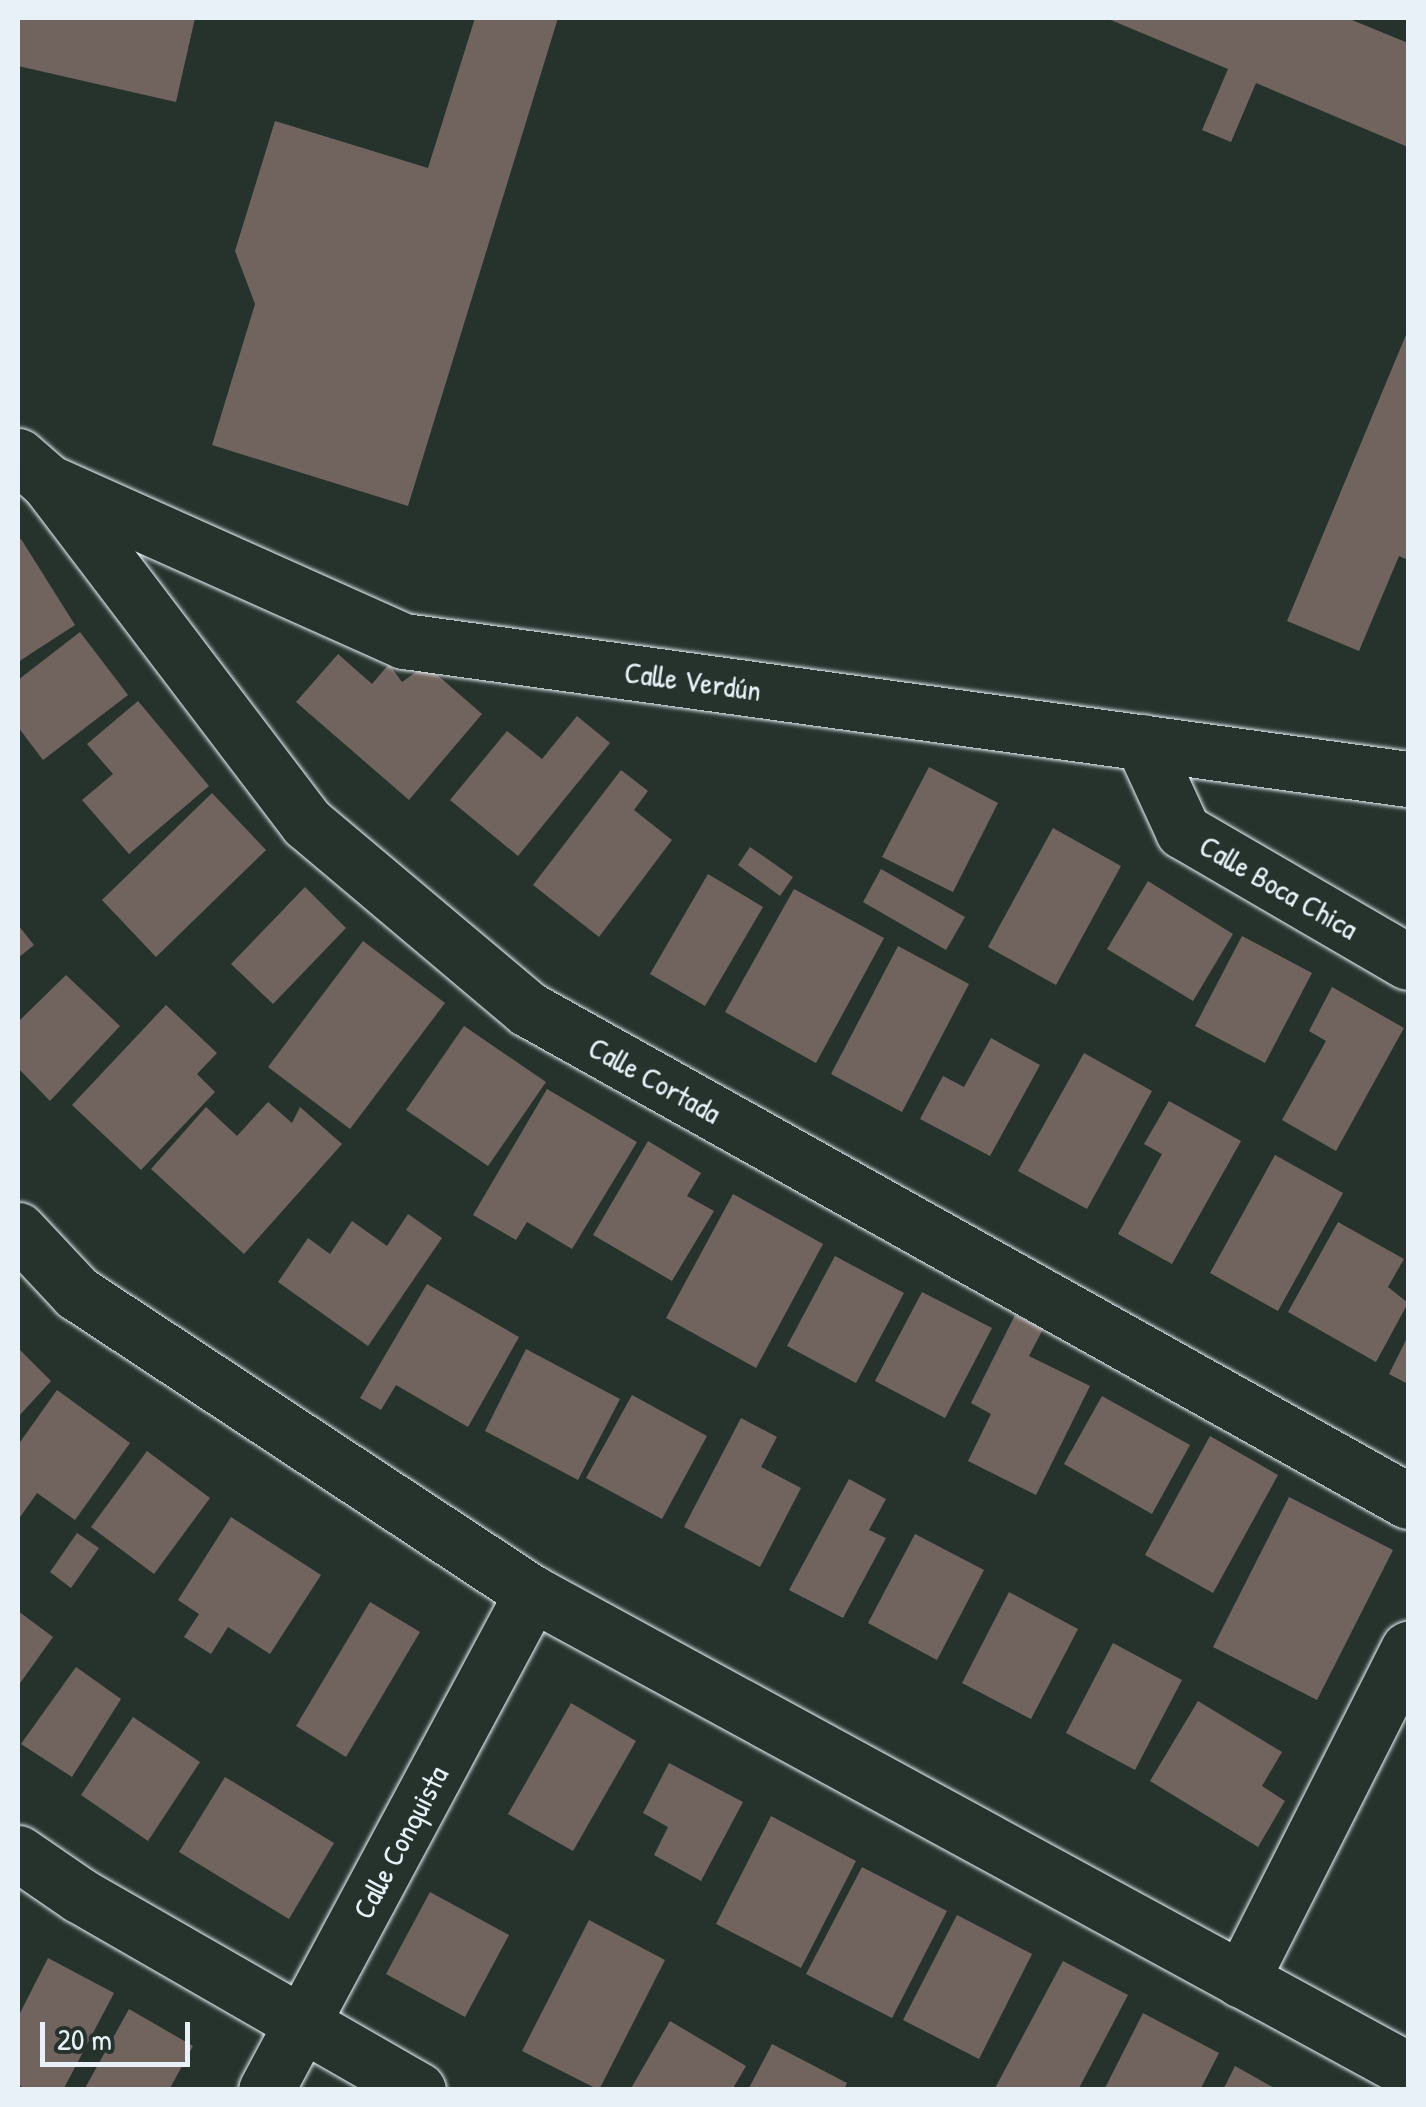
<!DOCTYPE html>
<meta charset="utf-8">
<style>
body{margin:0}
#map{position:relative;width:1426px;height:2107px;overflow:hidden;background:#26332d;font-family:"Patrick Hand",sans-serif}
div>[style]{position:absolute}
.building>*{inset:0;background:#71645f}
.roads{filter:drop-shadow(0 0 2px #e8f1f8) drop-shadow(0 0 2px #e8f1f8)}
.minor>*{height:55px;margin:-27.5px;padding:0 27.5px;transform-origin:27.5px;border-radius:27.5px;background:#26332d}
span{translate:-50% -50%;white-space:nowrap;text-align:center;line-height:1.15;-webkit-text-stroke:8px #26332d;paint-order:stroke}
.street-label{font-size:30px;color:#e8f1f8}
.frame{position:absolute;inset:0;border:20px solid #e8f1f8;pointer-events:none}
.scale{position:absolute;left:40px;top:2022px;width:150px;height:45px;box-sizing:border-box;border:5px solid #e8f1f8;border-top:0;padding-left:12px;font-size:30px;line-height:35px;white-space:nowrap;color:#e8f1f8;-webkit-text-stroke:8px #26332d;paint-order:stroke}
</style>
<div id="map">
<div class="building">
<i style="clip-path:polygon(18px 18px,195px 18px,176px 102px,18px 66px)"></i>
<i style="clip-path:polygon(475px 18px,558px 18px,408px 506px,212px 445px,255px 304px,235px 251px,275px 121px,428px 168px)"></i>
<i style="clip-path:polygon(1106px 18px,1347px 18px,1408px 43px,1408px 147px,1256px 83px,1231px 142px,1202px 130px,1228px 69px)"></i>
<i style="clip-path:polygon(1408px 330px,1408px 560px,1399px 556px,1359px 651px,1287px 621px)"></i>
<i style="clip-path:polygon(21px 539px,75px 625px,18px 662px,18px 542px)"></i>
<i style="clip-path:polygon(80px 632px,128px 695px,43px 760px,18px 727px,18px 680px)"></i>
<i style="clip-path:polygon(338px 654px,372px 684px,389px 664px,402px 682px,426px 665px,482px 714px,409px 800px,296px 702px)"></i>
<i style="clip-path:polygon(138px 701px,209px 786px,129px 854px,82px 800px,113px 774px,87px 744px)"></i>
<i style="clip-path:polygon(577px 716px,610px 743px,518px 856px,450px 800px,507px 731px,542px 759px)"></i>
<i style="clip-path:polygon(929px 767px,998px 803px,953px 892px,882px 857px)"></i>
<i style="clip-path:polygon(621px 770px,648px 791px,634px 810px,672px 840px,599px 937px,533px 885px)"></i>
<i style="clip-path:polygon(212px 793px,266px 850px,156px 957px,102px 900px)"></i>
<i style="clip-path:polygon(1053px 828px,1121px 866px,1056px 985px,988px 947px)"></i>
<i style="clip-path:polygon(750px 847px,793px 877px,780px 896px,738px 865px)"></i>
<i style="clip-path:polygon(881px 869px,965px 917px,946px 950px,863px 902px)"></i>
<i style="clip-path:polygon(708px 874px,763px 907px,705px 1006px,650px 974px)"></i>
<i style="clip-path:polygon(1148px 881px,1233px 934px,1193px 1001px,1107px 949px)"></i>
<i style="clip-path:polygon(305px 887px,346px 928px,273px 1004px,231px 964px)"></i>
<i style="clip-path:polygon(794px 889px,884px 938px,816px 1063px,725px 1012px)"></i>
<i style="clip-path:polygon(18px 925px,34px 945px,18px 958px)"></i>
<i style="clip-path:polygon(1242px 936px,1312px 973px,1265px 1063px,1195px 1026px)"></i>
<i style="clip-path:polygon(363px 941px,445px 1003px,350px 1129px,268px 1067px)"></i>
<i style="clip-path:polygon(898px 946px,969px 984px,902px 1112px,831px 1074px)"></i>
<i style="clip-path:polygon(66px 975px,120px 1026px,50px 1101px,18px 1068px,18px 1022px)"></i>
<i style="clip-path:polygon(1332px 987px,1404px 1028px,1336px 1151px,1282px 1120px,1326px 1041px,1309px 1031px)"></i>
<i style="clip-path:polygon(166px 1005px,217px 1053px,197px 1074px,215px 1092px,141px 1170px,72px 1105px)"></i>
<i style="clip-path:polygon(464px 1026px,546px 1082px,488px 1166px,406px 1110px)"></i>
<i style="clip-path:polygon(991px 1038px,1040px 1065px,990px 1156px,920px 1119px,943px 1076px,964px 1087px)"></i>
<i style="clip-path:polygon(1084px 1053px,1152px 1091px,1087px 1209px,1018px 1171px)"></i>
<i style="clip-path:polygon(547px 1089px,637px 1142px,572px 1249px,527px 1222px,516px 1240px,473px 1215px)"></i>
<i style="clip-path:polygon(1169px 1101px,1241px 1141px,1172px 1264px,1118px 1234px,1162px 1154px,1144px 1144px)"></i>
<i style="clip-path:polygon(268px 1102px,292px 1123px,300px 1107px,342px 1144px,244px 1254px,151px 1169px,206px 1107px,237px 1136px)"></i>
<i style="clip-path:polygon(648px 1141px,701px 1173px,687px 1196px,714px 1211px,672px 1281px,593px 1235px)"></i>
<i style="clip-path:polygon(1275px 1155px,1343px 1193px,1278px 1311px,1210px 1273px)"></i>
<i style="clip-path:polygon(733px 1194px,823px 1244px,756px 1368px,666px 1318px)"></i>
<i style="clip-path:polygon(408px 1214px,442px 1238px,368px 1346px,278px 1282px,308px 1238px,330px 1254px,352px 1221px,387px 1246px)"></i>
<i style="clip-path:polygon(1338px 1222px,1404px 1259px,1388px 1287px,1408px 1303px,1376px 1362px,1288px 1312px)"></i>
<i style="clip-path:polygon(835px 1256px,904px 1293px,856px 1383px,787px 1346px)"></i>
<i style="clip-path:polygon(427px 1284px,519px 1337px,468px 1427px,396px 1385px,381px 1410px,360px 1398px)"></i>
<i style="clip-path:polygon(922px 1292px,992px 1328px,945px 1418px,875px 1381px)"></i>
<i style="clip-path:polygon(1015px 1315px,1043px 1329px,1029px 1356px,1090px 1386px,1036px 1495px,968px 1461px,991px 1414px,971px 1403px)"></i>
<i style="clip-path:polygon(1408px 1336px,1408px 1384px,1389px 1374px)"></i>
<i style="clip-path:polygon(18px 1348px,51px 1381px,18px 1417px)"></i>
<i style="clip-path:polygon(526px 1349px,620px 1399px,578px 1480px,485px 1431px)"></i>
<i style="clip-path:polygon(57px 1390px,130px 1443px,75px 1520px,37px 1493px,18px 1520px,18px 1445px)"></i>
<i style="clip-path:polygon(632px 1395px,707px 1436px,662px 1519px,586px 1478px)"></i>
<i style="clip-path:polygon(1102px 1396px,1190px 1445px,1152px 1514px,1064px 1464px)"></i>
<i style="clip-path:polygon(741px 1418px,777px 1437px,761px 1467px,801px 1488px,760px 1567px,684px 1527px)"></i>
<i style="clip-path:polygon(1210px 1436px,1278px 1475px,1213px 1593px,1145px 1555px)"></i>
<i style="clip-path:polygon(147px 1451px,210px 1498px,154px 1574px,91px 1527px)"></i>
<i style="clip-path:polygon(849px 1479px,886px 1499px,869px 1530px,886px 1538px,843px 1618px,789px 1590px)"></i>
<i style="clip-path:polygon(1289px 1497px,1393px 1550px,1317px 1700px,1213px 1647px)"></i>
<i style="clip-path:polygon(231px 1517px,321px 1575px,270px 1654px,228px 1627px,211px 1654px,184px 1637px,199px 1614px,178px 1600px)"></i>
<i style="clip-path:polygon(77px 1533px,99px 1548px,71px 1588px,50px 1572px)"></i>
<i style="clip-path:polygon(915px 1534px,984px 1570px,937px 1660px,868px 1623px)"></i>
<i style="clip-path:polygon(1009px 1592px,1078px 1629px,1031px 1719px,962px 1683px)"></i>
<i style="clip-path:polygon(370px 1602px,420px 1632px,346px 1757px,296px 1726px)"></i>
<i style="clip-path:polygon(18px 1611px,53px 1637px,18px 1686px)"></i>
<i style="clip-path:polygon(1113px 1643px,1182px 1680px,1135px 1770px,1066px 1733px)"></i>
<i style="clip-path:polygon(76px 1667px,121px 1699px,72px 1777px,21px 1744px)"></i>
<i style="clip-path:polygon(1198px 1701px,1282px 1752px,1262px 1786px,1285px 1801px,1258px 1847px,1150px 1781px)"></i>
<i style="clip-path:polygon(571px 1703px,636px 1741px,573px 1851px,508px 1814px)"></i>
<i style="clip-path:polygon(133px 1717px,200px 1762px,148px 1841px,81px 1795px)"></i>
<i style="clip-path:polygon(669px 1763px,743px 1802px,701px 1881px,654px 1855px,668px 1827px,643px 1813px)"></i>
<i style="clip-path:polygon(225px 1777px,334px 1843px,289px 1919px,179px 1852px)"></i>
<i style="clip-path:polygon(771px 1816px,856px 1861px,801px 1968px,716px 1924px)"></i>
<i style="clip-path:polygon(862px 1867px,947px 1911px,892px 2018px,806px 1974px)"></i>
<i style="clip-path:polygon(430px 1892px,509px 1935px,465px 2017px,386px 1974px)"></i>
<i style="clip-path:polygon(957px 1915px,1032px 1954px,979px 2059px,903px 2020px)"></i>
<i style="clip-path:polygon(589px 1920px,665px 1960px,599px 2090px,522px 2051px)"></i>
<i style="clip-path:polygon(48px 1958px,114px 1993px,63px 2090px,27px 2090px,18px 2084px,18px 2017px)"></i>
<i style="clip-path:polygon(1063px 1961px,1128px 1995px,1078px 2090px,994px 2090px)"></i>
<i style="clip-path:polygon(129px 2009px,193px 2046px,169px 2090px,84px 2090px)"></i>
<i style="clip-path:polygon(1143px 2013px,1219px 2053px,1200px 2090px,1104px 2090px)"></i>
<i style="clip-path:polygon(670px 2021px,746px 2066px,732px 2090px,630px 2090px)"></i>
<i style="clip-path:polygon(772px 2044px,847px 2083px,844px 2090px,748px 2090px)"></i>
<i style="clip-path:polygon(1235px 2066px,1278px 2090px,1223px 2090px)"></i>
</div>
<div class="roads">
<div class="minor">
<i style="left:18px;top:456px;width:40px;rotate:41deg"></i>
<i style="left:48px;top:482px;width:390px;rotate:24.1deg"></i>
<i style="left:404px;top:641px;width:1013px;rotate:7.83deg"></i>
<i style="left:48px;top:482px;width:428px;rotate:52.8deg"></i>
<i style="left:307px;top:823px;width:289px;rotate:40.1deg"></i>
<i style="left:528px;top:1009px;width:1008px;rotate:29.21deg"></i>
<i style="left:1142px;top:742px;width:98px;rotate:65.3deg"></i>
<i style="left:1183px;top:831px;width:260px;rotate:30.2deg"></i>
<i style="left:18px;top:1230px;width:86px;rotate:46.9deg"></i>
<i style="left:77px;top:1293px;width:545px;rotate:33.4deg"></i>
<i style="left:532px;top:1593px;width:997px;rotate:28.57deg"></i>
<i style="left:18px;top:1853px;width:74px;rotate:34.5deg"></i>
<i style="left:79px;top:1895px;width:391px;rotate:29.9deg"></i>
<i style="left:1241px;top:1980px;width:371px;rotate:-63.2deg"></i>
<i style="left:266px;top:2090px;width:564px;rotate:-61.84deg"></i>
</div>
</div>
<div class="street-label">
<span style="left:693px;top:681px;rotate:8deg">Calle Verdún</span>
<span style="left:1279px;top:887px;rotate:30deg">Calle Boca Chica</span>
<span style="left:655px;top:1080px;rotate:29deg">Calle Cortada</span>
<span style="left:400px;top:1842px;rotate:-62deg">Calle Conquista</span>
</div>
<div class="frame"></div>
<div class="scale">20 m</div>
</div>
